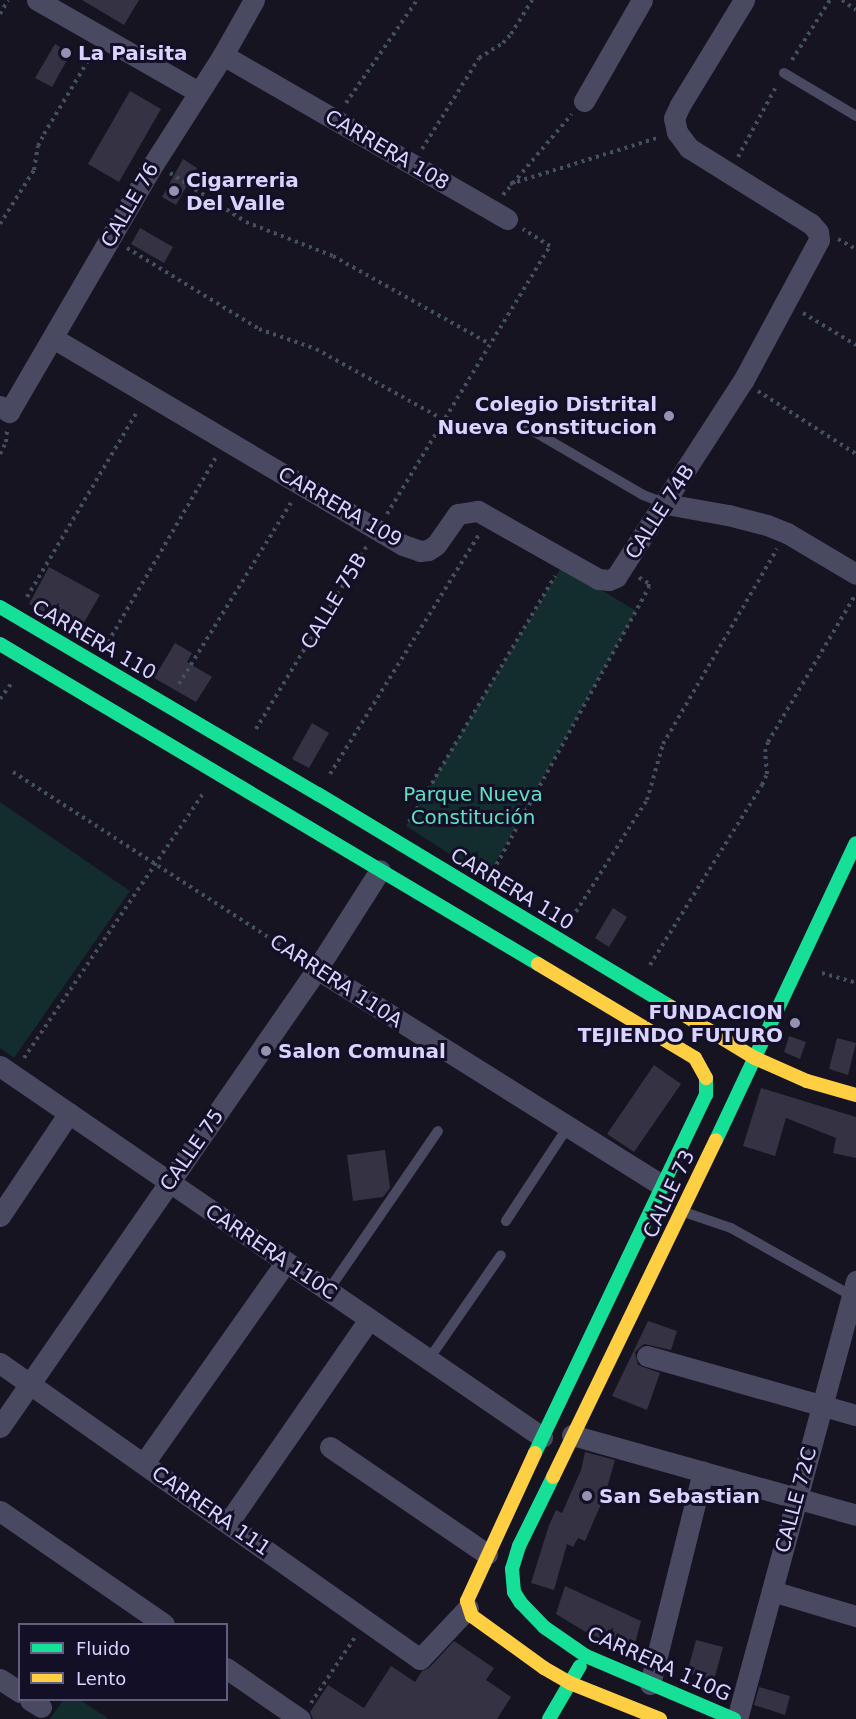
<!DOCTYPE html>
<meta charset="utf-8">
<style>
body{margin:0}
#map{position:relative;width:856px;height:1719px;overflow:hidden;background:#161421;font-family:"DejaVu Sans",sans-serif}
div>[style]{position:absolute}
.green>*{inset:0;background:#132c2d}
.building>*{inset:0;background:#343243}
.path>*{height:4px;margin-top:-2px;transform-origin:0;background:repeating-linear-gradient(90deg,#44505f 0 3px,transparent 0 7.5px)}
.lane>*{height:10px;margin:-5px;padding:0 5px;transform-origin:5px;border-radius:5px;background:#4a4962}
.street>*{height:21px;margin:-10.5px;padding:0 10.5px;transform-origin:10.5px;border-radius:10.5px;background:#4a4962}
.fast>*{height:14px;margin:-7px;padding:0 7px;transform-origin:7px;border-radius:7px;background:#16e098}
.slow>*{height:14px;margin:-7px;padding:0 7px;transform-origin:7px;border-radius:7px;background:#ffcf43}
.dots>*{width:16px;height:16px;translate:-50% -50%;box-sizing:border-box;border:3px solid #130f26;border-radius:50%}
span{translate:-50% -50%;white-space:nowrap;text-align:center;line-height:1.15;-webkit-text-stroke:6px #130f26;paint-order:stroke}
.poi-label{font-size:20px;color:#d9d4ff;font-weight:700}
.left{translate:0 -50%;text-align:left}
.right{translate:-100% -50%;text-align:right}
.street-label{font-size:20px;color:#d9d4ff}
.park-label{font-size:20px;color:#5fe0c0}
.legend{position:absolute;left:18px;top:1623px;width:210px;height:78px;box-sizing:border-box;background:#130f26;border:2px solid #625e7d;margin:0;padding:8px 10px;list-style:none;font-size:18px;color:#d9d4ff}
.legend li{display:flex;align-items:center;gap:12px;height:30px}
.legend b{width:30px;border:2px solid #625e7d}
</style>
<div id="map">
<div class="green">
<i style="clip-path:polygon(562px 566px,636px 611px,487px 878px,406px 826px)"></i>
<i style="clip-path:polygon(0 802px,130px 891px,14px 1058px,0 1048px)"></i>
<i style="clip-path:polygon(63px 1700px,80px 1700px,109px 1719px,50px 1719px)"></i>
</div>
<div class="building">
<i style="clip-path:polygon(82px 0,139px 0,124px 25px)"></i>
<i style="clip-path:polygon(55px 44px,71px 53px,52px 87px,35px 78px)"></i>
<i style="clip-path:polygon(130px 91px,161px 109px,119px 182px,88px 164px)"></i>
<i style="clip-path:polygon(183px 159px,197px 168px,176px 205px,162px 197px)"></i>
<i style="clip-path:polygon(140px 228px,173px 247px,164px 263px,131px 244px)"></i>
<i style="clip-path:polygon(49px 567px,100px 595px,79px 631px,29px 604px)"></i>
<i style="clip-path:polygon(175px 643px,192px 653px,187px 662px,212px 677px,196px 702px,154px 678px)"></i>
<i style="clip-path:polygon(312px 723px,329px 733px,309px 768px,292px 759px)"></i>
<i style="clip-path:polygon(613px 908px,627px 917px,609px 947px,595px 938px)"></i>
<i style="clip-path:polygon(789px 1036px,806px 1042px,800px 1059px,784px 1052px)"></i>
<i style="clip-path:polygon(837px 1038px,856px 1043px,848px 1075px,829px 1069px)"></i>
<i style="clip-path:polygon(654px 1065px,681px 1084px,634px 1152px,607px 1134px)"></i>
<i style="clip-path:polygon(761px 1088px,856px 1117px,856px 1158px,833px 1153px,836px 1138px,786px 1118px,775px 1156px,743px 1146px)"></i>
<i style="clip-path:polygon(385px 1150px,390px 1188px,383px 1197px,353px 1201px,347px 1155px)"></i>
<i style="clip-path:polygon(648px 1321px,677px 1331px,671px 1350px,644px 1344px,635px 1352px,638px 1365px,660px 1373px,647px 1410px,612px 1396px)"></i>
<i style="clip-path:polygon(585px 1452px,615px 1460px,605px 1495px,585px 1541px,578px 1538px,573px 1547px,567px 1544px,554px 1590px,531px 1583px,549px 1525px,556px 1510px,562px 1513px,581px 1470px)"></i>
<i style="clip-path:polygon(565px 1586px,641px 1621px,633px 1651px,589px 1634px,556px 1614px)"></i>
<i style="clip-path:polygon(696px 1640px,723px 1647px,714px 1680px,687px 1673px)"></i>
<i style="clip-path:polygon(454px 1641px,494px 1668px,486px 1680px,511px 1697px,497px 1719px,313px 1719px,310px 1712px,328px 1685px,364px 1708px,391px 1666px,415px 1682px,422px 1671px,429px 1668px)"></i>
<i style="clip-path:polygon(759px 1687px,790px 1696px,785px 1715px,754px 1705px)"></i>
</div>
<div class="path">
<i style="left:842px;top:0;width:17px;rotate:36deg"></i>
<i style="left:0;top:14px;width:16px;rotate:-60deg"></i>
<i style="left:792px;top:60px;width:71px;rotate:-57.7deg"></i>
<i style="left:346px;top:103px;width:125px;rotate:-55.4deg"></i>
<i style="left:422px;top:149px;width:107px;rotate:-57.9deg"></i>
<i style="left:479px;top:58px;width:28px;rotate:-32deg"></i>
<i style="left:503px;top:43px;width:12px;rotate:-48deg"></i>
<i style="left:511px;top:34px;width:40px;rotate:-58deg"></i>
<i style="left:738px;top:157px;width:82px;rotate:-61.6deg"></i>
<i style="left:170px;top:173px;width:90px;rotate:32.8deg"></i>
<i style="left:246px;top:222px;width:93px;rotate:21.3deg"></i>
<i style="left:333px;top:256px;width:180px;rotate:29.3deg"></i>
<i style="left:510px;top:184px;width:157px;rotate:-17.4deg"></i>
<i style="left:503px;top:195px;width:106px;rotate:-49.6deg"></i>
<i style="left:0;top:224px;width:64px;rotate:-57.8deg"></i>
<i style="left:34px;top:170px;width:24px;rotate:-81deg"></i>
<i style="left:38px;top:146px;width:13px;rotate:-63deg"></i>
<i style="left:44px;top:134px;width:93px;rotate:-59deg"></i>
<i style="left:838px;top:239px;width:21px;rotate:29deg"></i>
<i style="left:127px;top:248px;width:155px;rotate:31.5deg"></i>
<i style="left:259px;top:329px;width:60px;rotate:19.3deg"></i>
<i style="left:316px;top:349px;width:146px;rotate:29deg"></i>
<i style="left:803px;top:313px;width:62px;rotate:31.1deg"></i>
<i style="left:758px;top:391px;width:117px;rotate:32.7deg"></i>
<i style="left:0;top:454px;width:13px;rotate:-63deg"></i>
<i style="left:6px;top:442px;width:12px;rotate:-85deg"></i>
<i style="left:387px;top:514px;width:314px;rotate:-58.7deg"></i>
<i style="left:550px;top:246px;width:32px;rotate:-148deg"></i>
<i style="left:27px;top:597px;width:217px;rotate:-59.3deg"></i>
<i style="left:108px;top:642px;width:214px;rotate:-59.7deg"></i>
<i style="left:179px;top:684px;width:215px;rotate:-58.3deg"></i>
<i style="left:0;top:699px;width:22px;rotate:-54deg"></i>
<i style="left:256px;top:729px;width:214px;rotate:-58.8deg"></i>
<i style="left:13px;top:772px;width:344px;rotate:32.9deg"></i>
<i style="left:330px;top:774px;width:284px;rotate:-58.1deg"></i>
<i style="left:409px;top:822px;width:286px;rotate:-59.3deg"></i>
<i style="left:493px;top:871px;width:324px;rotate:-61.2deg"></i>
<i style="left:649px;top:587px;width:4px;rotate:-104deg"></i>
<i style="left:648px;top:583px;width:12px;rotate:-149deg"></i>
<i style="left:572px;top:918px;width:140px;rotate:-57.6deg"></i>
<i style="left:647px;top:800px;width:58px;rotate:-74.1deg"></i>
<i style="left:663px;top:744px;width:226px;rotate:-59.7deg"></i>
<i style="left:650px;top:965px;width:212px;rotate:-58.1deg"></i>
<i style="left:762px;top:785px;width:12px;rotate:-66deg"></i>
<i style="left:767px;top:774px;width:22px;rotate:-95deg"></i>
<i style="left:765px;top:752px;width:10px;rotate:-73deg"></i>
<i style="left:768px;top:742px;width:172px;rotate:-59.3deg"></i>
<i style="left:822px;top:973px;width:35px;rotate:16deg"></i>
<i style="left:24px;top:1058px;width:319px;rotate:-55.9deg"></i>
<i style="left:311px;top:1703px;width:79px;rotate:-56.3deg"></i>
</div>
<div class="lane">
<i style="left:784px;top:73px;width:84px;rotate:30.8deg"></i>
<i style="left:528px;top:428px;width:133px;rotate:30.2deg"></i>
<i style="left:643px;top:495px;width:25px;rotate:21deg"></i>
<i style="left:684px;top:1212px;width:50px;rotate:18.8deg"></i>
<i style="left:731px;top:1228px;width:139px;rotate:29.3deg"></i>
<i style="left:506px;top:1221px;width:111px;rotate:-56.7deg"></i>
<i style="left:328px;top:1291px;width:194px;rotate:-55.5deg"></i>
<i style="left:429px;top:1359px;width:126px;rotate:-55.3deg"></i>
</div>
<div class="street">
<i style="left:37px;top:0;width:185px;rotate:29.7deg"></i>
<i style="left:223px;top:55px;width:328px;rotate:30deg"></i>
<i style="left:584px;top:101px;width:116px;rotate:-60.1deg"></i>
<i style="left:53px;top:338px;width:407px;rotate:30.6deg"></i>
<i style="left:403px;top:545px;width:18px;rotate:19deg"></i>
<i style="left:420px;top:551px;width:8px;rotate:-7deg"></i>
<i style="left:428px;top:550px;width:9px;rotate:-32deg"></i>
<i style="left:436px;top:545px;width:38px;rotate:-55deg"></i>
<i style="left:458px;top:514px;width:20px;rotate:-9deg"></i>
<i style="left:478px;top:511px;width:138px;rotate:29.5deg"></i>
<i style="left:598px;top:579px;width:11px;rotate:5deg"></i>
<i style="left:609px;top:580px;width:8px;rotate:-23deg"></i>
<i style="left:616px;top:577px;width:234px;rotate:-57.1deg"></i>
<i style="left:743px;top:381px;width:160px;rotate:-61.7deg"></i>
<i style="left:819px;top:240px;width:8px;rotate:-97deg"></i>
<i style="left:818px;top:232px;width:11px;rotate:-131deg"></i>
<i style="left:811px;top:224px;width:144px;rotate:-148.1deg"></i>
<i style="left:689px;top:148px;width:20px;rotate:-127deg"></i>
<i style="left:677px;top:132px;width:14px;rotate:-102deg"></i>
<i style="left:674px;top:118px;width:14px;rotate:-65deg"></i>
<i style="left:680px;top:105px;width:123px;rotate:-58.6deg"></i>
<i style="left:0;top:406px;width:11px;rotate:34deg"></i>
<i style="left:9px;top:412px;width:288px;rotate:-59.8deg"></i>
<i style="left:154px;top:163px;width:128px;rotate:-57.4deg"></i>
<i style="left:223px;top:55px;width:63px;rotate:-60.6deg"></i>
<i style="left:666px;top:504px;width:63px;rotate:10.1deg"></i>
<i style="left:728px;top:515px;width:40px;rotate:14.4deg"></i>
<i style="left:767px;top:525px;width:22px;rotate:22deg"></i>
<i style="left:787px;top:533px;width:80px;rotate:30.7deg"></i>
<i style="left:317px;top:969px;width:406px;rotate:32.1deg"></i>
<i style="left:0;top:1066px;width:657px;rotate:34.39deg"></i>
<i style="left:0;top:1216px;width:124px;rotate:-56.2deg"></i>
<i style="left:647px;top:1356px;width:217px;rotate:15.8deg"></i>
<i style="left:0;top:1363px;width:514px;rotate:35.17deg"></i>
<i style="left:420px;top:1659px;width:70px;rotate:-46.7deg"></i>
<i style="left:0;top:1427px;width:557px;rotate:-55.31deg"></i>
<i style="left:317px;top:969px;width:117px;rotate:-57.5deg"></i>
<i style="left:572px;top:1435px;width:295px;rotate:15.7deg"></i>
<i style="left:330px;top:1447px;width:190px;rotate:34.3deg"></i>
<i style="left:144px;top:1463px;width:246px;rotate:-54.8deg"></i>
<i style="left:0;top:1511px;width:199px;rotate:34.6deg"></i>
<i style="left:228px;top:1523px;width:248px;rotate:-55.3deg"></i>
<i style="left:772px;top:1591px;width:88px;rotate:16.6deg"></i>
<i style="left:226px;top:1668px;width:90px;rotate:34.6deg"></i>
<i style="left:0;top:1679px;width:24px;rotate:33deg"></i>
<i style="left:650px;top:1684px;width:219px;rotate:-76deg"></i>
<i style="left:30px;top:1700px;width:13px;rotate:32deg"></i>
<i style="left:737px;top:1719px;width:454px;rotate:-74.8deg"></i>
</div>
<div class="fast">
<i style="left:0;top:607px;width:369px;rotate:30.5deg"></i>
<i style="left:318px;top:794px;width:412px;rotate:31.1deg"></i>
<i style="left:0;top:644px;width:626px;rotate:30.74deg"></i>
<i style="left:716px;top:1140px;width:328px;rotate:-64.8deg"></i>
<i style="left:535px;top:1453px;width:397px;rotate:-64.5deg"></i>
<i style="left:706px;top:1095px;width:17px;rotate:-90deg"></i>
<i style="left:553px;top:1477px;width:77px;rotate:116.2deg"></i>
<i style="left:519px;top:1546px;width:24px;rotate:107deg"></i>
<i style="left:512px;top:1569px;width:23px;rotate:85deg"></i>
<i style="left:514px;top:1592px;width:13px;rotate:58deg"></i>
<i style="left:521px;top:1603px;width:33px;rotate:46deg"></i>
<i style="left:544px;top:1627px;width:51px;rotate:34.6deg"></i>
<i style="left:586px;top:1656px;width:161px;rotate:23.1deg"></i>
<i style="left:549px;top:1719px;width:61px;rotate:-59.7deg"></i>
</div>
<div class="slow">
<i style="left:538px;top:964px;width:183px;rotate:30.9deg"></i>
<i style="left:695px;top:1058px;width:23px;rotate:61deg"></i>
<i style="left:671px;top:1007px;width:98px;rotate:31.3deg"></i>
<i style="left:755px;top:1058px;width:57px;rotate:23.9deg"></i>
<i style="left:807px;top:1081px;width:51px;rotate:15.9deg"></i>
<i style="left:535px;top:1453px;width:163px;rotate:114.7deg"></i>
<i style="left:467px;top:1601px;width:16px;rotate:72deg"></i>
<i style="left:472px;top:1616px;width:89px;rotate:35.8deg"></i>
<i style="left:544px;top:1668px;width:30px;rotate:30deg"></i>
<i style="left:570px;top:1683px;width:97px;rotate:21.8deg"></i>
<i style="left:553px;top:1477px;width:374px;rotate:-64.2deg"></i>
</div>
<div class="dots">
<i style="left:66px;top:53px;background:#9591b1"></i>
<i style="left:174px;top:191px;background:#9591b1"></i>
<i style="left:669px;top:416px;background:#9591b1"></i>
<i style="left:795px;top:1023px;background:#9591b1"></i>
<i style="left:266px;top:1051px;background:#9591b1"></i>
<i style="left:587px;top:1496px;background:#9591b1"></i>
</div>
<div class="poi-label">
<span class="left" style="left:78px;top:53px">La Paisita</span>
<span class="left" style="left:186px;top:192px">Cigarreria<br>Del Valle</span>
<span class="right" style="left:657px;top:416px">Colegio Distrital<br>Nueva Constitucion</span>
<span class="right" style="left:783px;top:1024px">FUNDACION<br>TEJIENDO FUTURO</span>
<span class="left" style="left:278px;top:1051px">Salon Comunal</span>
<span class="left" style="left:599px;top:1496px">San Sebastian</span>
</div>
<div class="street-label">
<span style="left:387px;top:150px;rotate:30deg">CARRERA 108</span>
<span style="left:130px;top:205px;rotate:-60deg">CALLE 76</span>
<span style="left:340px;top:507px;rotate:30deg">CARRERA 109</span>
<span style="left:660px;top:512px;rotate:-57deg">CALLE 74B</span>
<span style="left:334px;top:601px;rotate:-59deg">CALLE 75B</span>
<span style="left:94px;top:640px;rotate:30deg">CARRERA 110</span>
<span style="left:512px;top:889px;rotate:31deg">CARRERA 110</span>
<span style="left:336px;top:981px;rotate:33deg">CARRERA 110A</span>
<span style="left:192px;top:1150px;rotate:-55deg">CALLE 75</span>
<span style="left:669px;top:1194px;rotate:-65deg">CALLE 73</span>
<span style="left:271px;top:1252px;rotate:34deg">CARRERA 110C</span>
<span style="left:796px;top:1500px;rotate:-75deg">CALLE 72C</span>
<span style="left:211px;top:1511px;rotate:35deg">CARRERA 111</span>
<span style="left:659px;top:1664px;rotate:24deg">CARRERA 110G</span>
</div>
<div class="park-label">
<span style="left:473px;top:806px">Parque Nueva<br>Constitución</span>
</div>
<ul class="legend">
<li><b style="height:8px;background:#16e098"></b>Fluido</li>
<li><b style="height:8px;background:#ffcf43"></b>Lento</li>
</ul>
</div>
